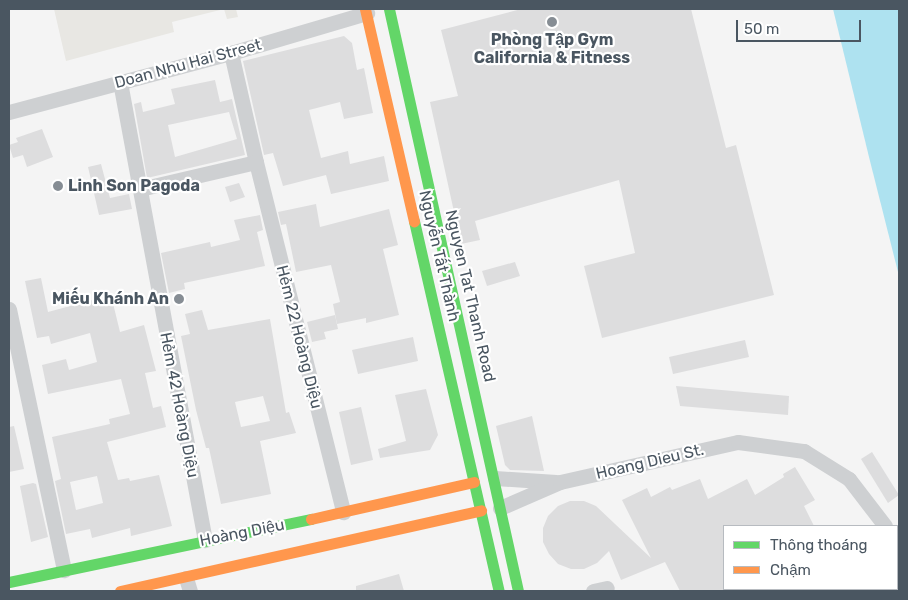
<!DOCTYPE html>
<meta charset="utf-8">
<style>
body{margin:0}
#map{position:relative;width:908px;height:600px;overflow:hidden;background:#f4f4f4;font-family:Rubik,sans-serif}
div>[style]{position:absolute}
.commercial>*{inset:0;background:#e8e7e3}
.water>*{inset:0;background:#aee2f0}
.building>*{inset:0;background:#ddddde}
.street>*{height:15px;margin:-7.5px;padding:0 7.5px;transform-origin:7.5px;border-radius:7.5px;background:#ced0d2}
.fast>*{height:11px;margin:-5.5px;padding:0 5.5px;transform-origin:5.5px;border-radius:5.5px;background:#63d668}
.slow>*{height:11px;margin:-5.5px;padding:0 5.5px;transform-origin:5.5px;border-radius:5.5px;background:#ff974d}
.dots>*{width:14px;height:14px;translate:-50% -50%;box-sizing:border-box;border:2px solid #fff;border-radius:50%}
span{translate:-50% -50%;white-space:nowrap;text-align:center;line-height:1.15;-webkit-text-stroke:4.5px #fff;paint-order:stroke}
.poi-label{font-size:16px;color:#4a5661;font-weight:700}
.left{translate:0 -50%;text-align:left}
.right{translate:-100% -50%;text-align:right}
.street-label{font-size:16px;color:#4a5661}
.frame{position:absolute;inset:0;border:10px solid #4a5661;pointer-events:none}
.legend{position:absolute;left:723px;top:525px;width:175px;height:65px;box-sizing:border-box;background:#fff;border:1px solid #b7bbc0;margin:0;padding:6px 9px;list-style:none;font-size:15px;color:#4a5661}
.legend li{display:flex;align-items:center;gap:10px;height:25px}
.legend b{width:25px;border:1px solid #b7bbc0}
.scale{position:absolute;left:736px;top:20px;width:125px;height:22px;box-sizing:border-box;border:2px solid #4a5661;border-top:0;padding-left:6px;font-size:15px;line-height:18px;white-space:nowrap;color:#4a5661;-webkit-text-stroke:4px #fff;paint-order:stroke}
</style>
<div id="map">
<div class="commercial">
<i style="clip-path:polygon(54px 9px,236px 9px,238px 17px,227px 19px,224px 9px,172px 22px,174px 32px,66px 61px)"></i>
</div>
<div class="water">
<i style="clip-path:polygon(833px 9px,899px 9px,899px 276px,869px 157px)"></i>
</div>
<div class="building">
<i style="clip-path:polygon(521px 9px,691px 9px,726px 148px,736px 145px,774px 295px,602px 338px,584px 266px,635px 253px,619px 180px,475px 221px,480px 240px,461px 244px,430px 102px,458px 96px,441px 30px)"></i>
<i style="clip-path:polygon(344px 36px,352px 43px,357px 70px,364px 68px,373px 113px,344px 119px,340px 102px,309px 110px,321px 158px,348px 151px,350px 164px,384px 156px,389px 181px,331px 194px,326px 175px,283px 186px,273px 153px,264px 155px,243px 61px)"></i>
<i style="clip-path:polygon(evenodd,215px 80px,220px 102px,232px 99px,245px 155px,147px 178px,134px 104px,141px 102px,143px 112px,175px 104px,171px 89px,215px 80px,229px 112px,237px 139px,175px 157px,168px 125px,229px 112px)"></i>
<i style="clip-path:polygon(42px 129px,53px 157px,27px 167px,23px 155px,13px 158px,9px 145px,18px 142px,16px 138px)"></i>
<i style="clip-path:polygon(101px 164px,110px 198px,129px 194px,132px 209px,99px 215px,88px 167px)"></i>
<i style="clip-path:polygon(239px 183px,245px 197px,230px 202px,225px 187px)"></i>
<i style="clip-path:polygon(316px 204px,320px 227px,389px 209px,398px 245px,383px 249px,399px 315px,366px 323px,366px 318px,337px 324px,333px 304px,340px 302px,331px 265px,296px 272px,286px 224px,281px 225px,278px 212px)"></i>
<i style="clip-path:polygon(260px 215px,263px 230px,257px 232px,265px 266px,184px 283px,185px 289px,169px 293px,161px 253px,210px 242px,211px 247px,240px 240px,234px 220px)"></i>
<i style="clip-path:polygon(515px 262px,520px 276px,487px 286px,482px 271px)"></i>
<i style="clip-path:polygon(evenodd,41px 278px,48px 312px,111px 295px,120px 332px,144px 325px,156px 371px,145px 373px,153px 408px,161px 406px,166px 427px,107px 442px,118px 480px,129px 478px,130px 481px,159px 475px,172px 526px,131px 536px,130px 528px,92px 538px,90px 529px,66px 534px,55px 481px,61px 479px,52px 437px,110px 424px,109px 419px,130px 414px,121px 379px,48px 394px,42px 365px,66px 359px,69px 370px,97px 362px,90px 333px,51px 344px,49px 336px,37px 338px,25px 281px,41px 278px,97px 476px,103px 503px,76px 510px,70px 482px,97px 476px)"></i>
<i style="clip-path:polygon(evenodd,202px 310px,208px 330px,270px 319px,286px 413px,289px 412px,296px 433px,260px 441px,271px 494px,221px 504px,209px 448px,206px 448px,196px 410px,181px 336px,190px 334px,185px 314px,202px 310px,263px 396px,270px 421px,241px 427px,235px 402px,263px 396px)"></i>
<i style="clip-path:polygon(335px 315px,338px 329px,324px 332px,326px 339px,312px 342px,307px 322px)"></i>
<i style="clip-path:polygon(413px 337px,418px 361px,358px 374px,352px 350px)"></i>
<i style="clip-path:polygon(745px 340px,749px 357px,673px 374px,669px 357px)"></i>
<i style="clip-path:polygon(676px 386px,789px 396px,788px 415px,680px 406px)"></i>
<i style="clip-path:polygon(426px 389px,438px 435px,430px 450px,380px 458px,378px 449px,406px 441px,395px 395px)"></i>
<i style="clip-path:polygon(361px 407px,373px 460px,351px 465px,339px 412px)"></i>
<i style="clip-path:polygon(532px 416px,544px 471px,510px 470px,505px 465px,496px 426px)"></i>
<i style="clip-path:polygon(14px 426px,24px 469px,9px 472px,9px 427px)"></i>
<i style="clip-path:polygon(872px 452px,899px 495px,888px 503px,861px 459px)"></i>
<i style="clip-path:polygon(795px 467px,815px 500px,804px 506px,814px 526px,724px 526px,724px 591px,680px 591px,665px 562px,621px 580px,609px 551px,597px 563px,584px 569px,571px 569px,558px 564px,549px 554px,543px 542px,543px 528px,548px 516px,558px 506px,570px 501px,584px 501px,596px 506px,651px 558px,622px 500px,647px 488px,651px 497px,670px 487px,672px 490px,700px 479px,708px 499px,747px 479px,755px 495px,784px 477px,783px 474px)"></i>
<i style="clip-path:polygon(33px 483px,36px 484px,48px 537px,31px 542px,20px 486px)"></i>
<i style="clip-path:polygon(399px 574px,404px 591px,356px 591px,356px 586px)"></i>
</div>
<div class="street">
<i style="left:231px;top:53px;width:112px;rotate:77.1deg"></i>
<i style="left:256px;top:162px;width:361px;rotate:76deg"></i>
<i style="left:120px;top:82px;width:466px;rotate:79.5deg"></i>
<i style="left:9px;top:112px;width:230px;rotate:-14.9deg"></i>
<i style="left:231px;top:53px;width:142px;rotate:-16.4deg"></i>
<i style="left:140px;top:189px;width:119px;rotate:-13.1deg"></i>
<i style="left:9px;top:309px;width:267px;rotate:78.1deg"></i>
<i style="left:495px;top:478px;width:61px;rotate:3.8deg"></i>
<i style="left:500px;top:508px;width:65px;rotate:-23.4deg"></i>
<i style="left:560px;top:482px;width:182px;rotate:-12.7deg"></i>
<i style="left:738px;top:442px;width:67px;rotate:7.8deg"></i>
<i style="left:804px;top:451px;width:53px;rotate:31.9deg"></i>
<i style="left:849px;top:479px;width:59px;rotate:52.5deg"></i>
<i style="left:897px;top:548px;width:5px;rotate:68deg"></i>
<i style="left:186px;top:578px;width:14px;rotate:73deg"></i>
<i style="left:593px;top:591px;width:14px;rotate:-12deg"></i>
</div>
<div class="fast">
<i style="left:389px;top:9px;width:596px;rotate:77.5deg"></i>
<i style="left:414px;top:221px;width:380px;rotate:77.1deg"></i>
<i style="left:9px;top:582px;width:309px;rotate:-11.8deg"></i>
</div>
<div class="slow">
<i style="left:365px;top:9px;width:218px;rotate:77deg"></i>
<i style="left:311px;top:519px;width:167px;rotate:-12.8deg"></i>
<i style="left:120px;top:591px;width:370px;rotate:-12.6deg"></i>
</div>
<div class="dots">
<i style="left:552px;top:22px;background:#868d94"></i>
<i style="left:58px;top:186px;background:#868d94"></i>
<i style="left:179px;top:299px;background:#868d94"></i>
</div>
<div class="poi-label">
<span style="left:552px;top:49px">Phòng Tập Gym<br>California &amp; Fitness</span>
<span class="left" style="left:68px;top:186px">Linh Son Pagoda</span>
<span class="right" style="left:169px;top:299px">Miếu Khánh An</span>
</div>
<div class="street-label">
<span style="left:188px;top:64px;rotate:-15deg">Doan Nhu Hai Street</span>
<span style="left:439px;top:256px;rotate:77deg">Nguyễn Tất Thành</span>
<span style="left:470px;top:296px;rotate:77deg">Nguyen Tat Thanh Road</span>
<span style="left:299px;top:337px;rotate:76deg">Hẻm 22 Hoàng Diệu</span>
<span style="left:179px;top:405px;rotate:79deg">Hẻm 42 Hoàng Diệu</span>
<span style="left:650px;top:462px;rotate:-13deg">Hoang Dieu St.</span>
<span style="left:242px;top:533px;rotate:-11deg">Hoàng Diệu</span>
</div>
<div class="frame"></div>
<ul class="legend">
<li><b style="height:6px;background:#63d668"></b>Thông thoáng</li>
<li><b style="height:6px;background:#ff974d"></b>Chậm</li>
</ul>
<div class="scale">50 m</div>
</div>
